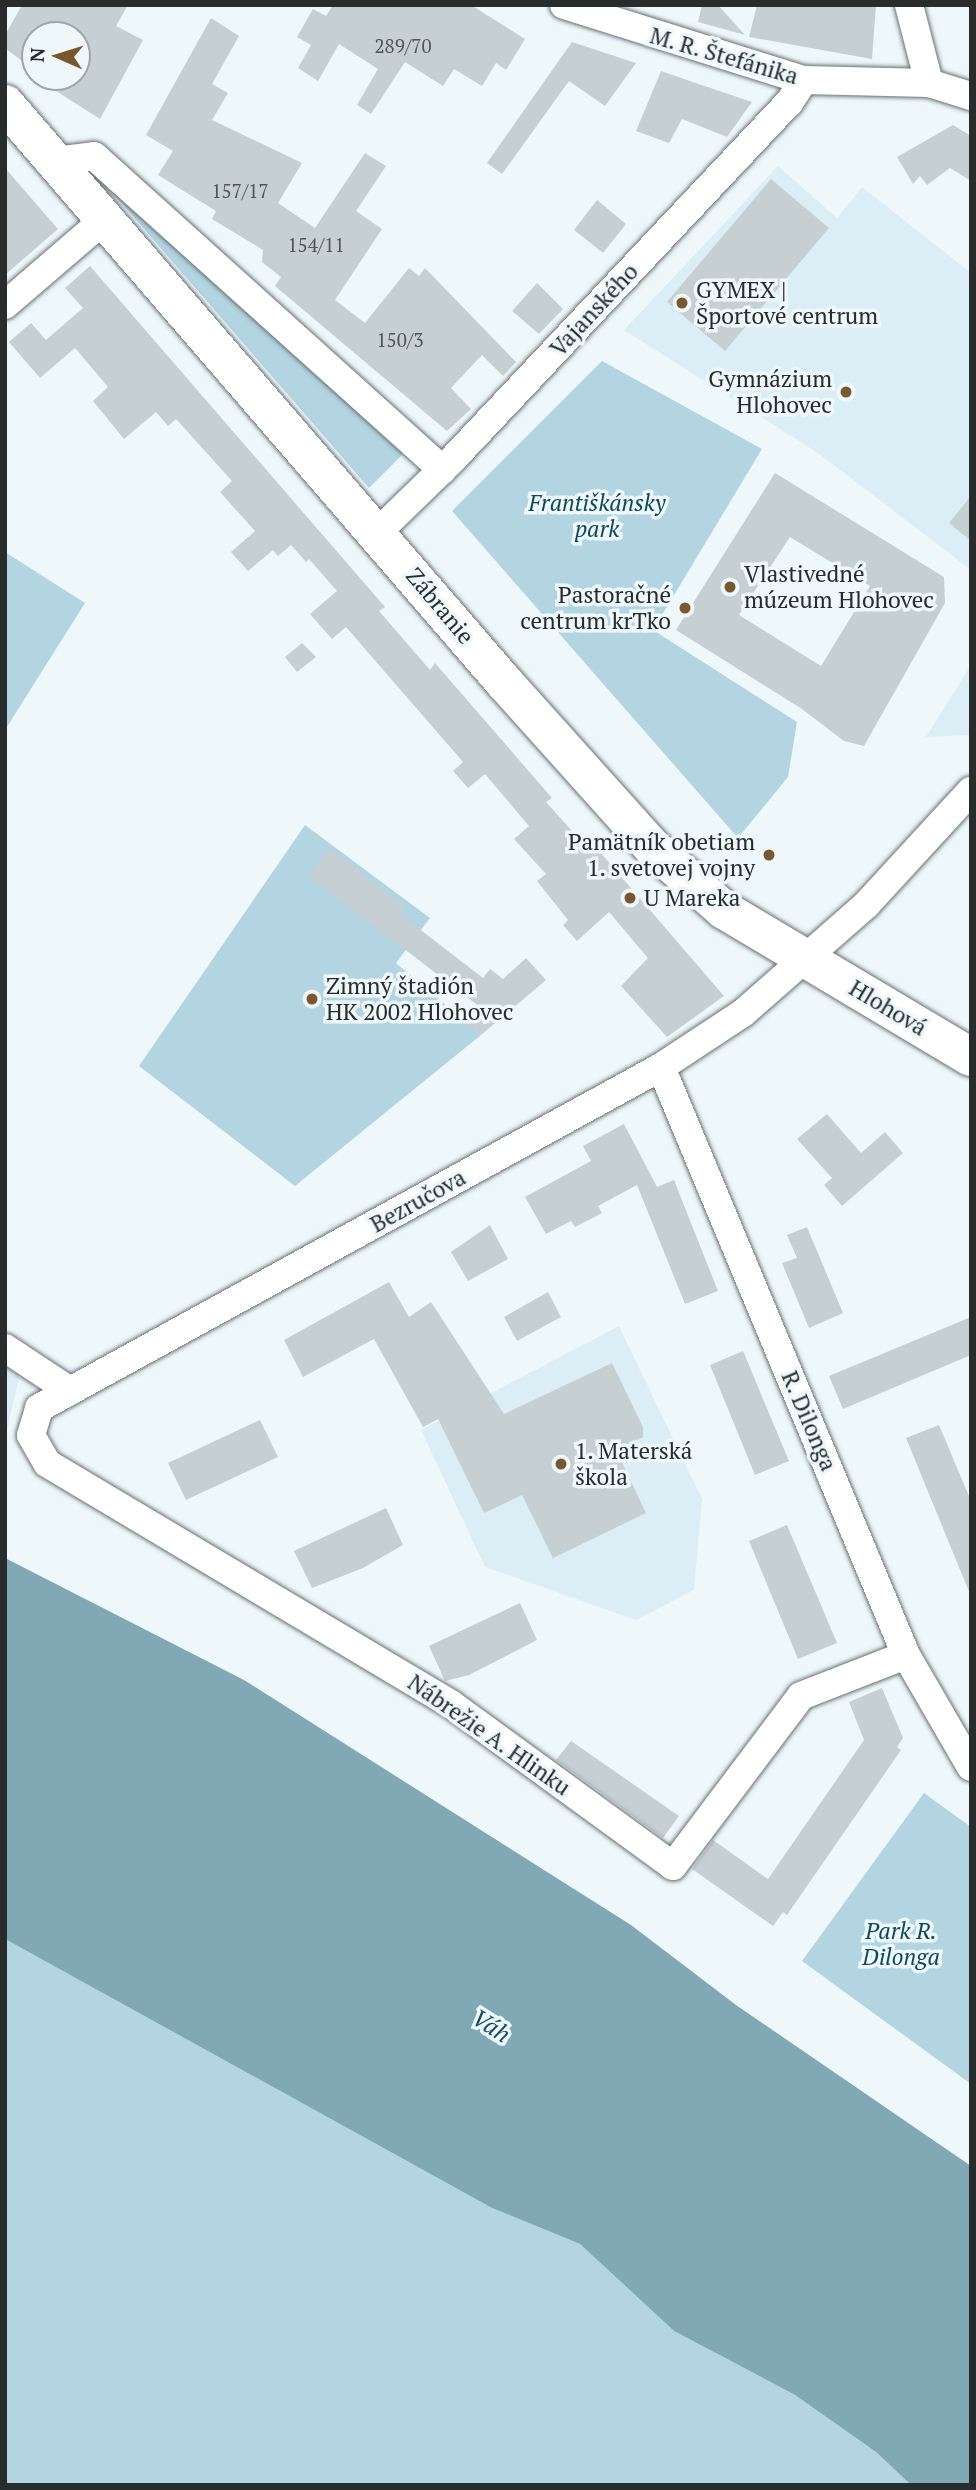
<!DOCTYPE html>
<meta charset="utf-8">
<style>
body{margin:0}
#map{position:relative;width:976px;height:2490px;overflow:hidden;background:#eef8fb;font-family:"PT Serif",serif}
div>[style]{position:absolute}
.built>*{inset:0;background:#dceef5}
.green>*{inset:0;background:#b2d5e1}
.water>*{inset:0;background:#80a8b5}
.building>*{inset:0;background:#c6cfd2}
.roads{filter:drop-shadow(0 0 2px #687073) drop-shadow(0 0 2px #687073)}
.street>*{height:28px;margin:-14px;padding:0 14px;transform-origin:14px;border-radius:14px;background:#fff}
.secondary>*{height:38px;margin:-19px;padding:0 19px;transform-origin:19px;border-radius:19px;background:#fff}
.dots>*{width:19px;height:19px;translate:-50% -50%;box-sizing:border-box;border:4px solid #eef8fb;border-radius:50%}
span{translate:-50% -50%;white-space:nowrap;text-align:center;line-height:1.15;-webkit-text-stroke:7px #eef8fb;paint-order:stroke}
.number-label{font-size:19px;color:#505556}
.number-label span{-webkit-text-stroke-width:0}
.street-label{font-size:23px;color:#282c2d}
.poi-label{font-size:23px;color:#282c2d}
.left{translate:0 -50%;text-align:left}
.right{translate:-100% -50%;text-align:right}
.park-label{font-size:23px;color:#0f4959;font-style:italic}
.water-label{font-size:24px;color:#184f5f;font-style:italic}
.frame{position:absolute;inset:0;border:7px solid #282c2d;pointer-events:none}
.north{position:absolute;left:21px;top:21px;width:70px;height:70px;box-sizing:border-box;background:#eef8fb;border:2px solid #9fa6a9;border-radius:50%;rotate:273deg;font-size:19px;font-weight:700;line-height:28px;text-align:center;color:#282c2d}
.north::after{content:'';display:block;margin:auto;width:24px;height:32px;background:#79582f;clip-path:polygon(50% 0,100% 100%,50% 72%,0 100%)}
</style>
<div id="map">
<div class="built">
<i style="clip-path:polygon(778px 166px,837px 218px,862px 187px,971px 273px,971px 570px,818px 453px,624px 330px)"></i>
<i style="clip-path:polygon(971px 665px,971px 735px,926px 737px)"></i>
<i style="clip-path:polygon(619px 1326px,702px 1499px,694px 1590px,636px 1620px,485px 1567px,421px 1430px)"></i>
<i style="clip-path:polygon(5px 1364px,20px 1373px,5px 1439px)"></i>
</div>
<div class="green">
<i style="clip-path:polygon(93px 170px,407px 450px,369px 488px)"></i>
<i style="clip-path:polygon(602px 361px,762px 449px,653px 630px,797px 722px,788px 777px,738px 838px,452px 511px)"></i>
<i style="clip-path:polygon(5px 552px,85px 603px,5px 730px)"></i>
<i style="clip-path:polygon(305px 825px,430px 918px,396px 963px,481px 1035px,295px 1186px,139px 1066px)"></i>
<i style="clip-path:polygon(924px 1793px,971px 1827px,971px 2084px,802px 1961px)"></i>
<i style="clip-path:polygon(5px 1939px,492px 2208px,580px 2244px,674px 2331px,795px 2395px,876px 2452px,911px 2485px,5px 2485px)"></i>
</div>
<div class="water">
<i style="clip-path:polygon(5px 1558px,244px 1680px,631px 1925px,736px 2005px,971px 2166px,971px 2485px,911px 2485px,876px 2452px,795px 2395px,674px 2331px,580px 2244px,492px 2208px,5px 1939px)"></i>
</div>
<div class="building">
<i style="clip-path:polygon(22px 5px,128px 5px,116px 26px,143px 40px,100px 119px,34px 77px,77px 77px,77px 35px,35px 35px,35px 71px,5px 48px,5px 35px)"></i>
<i style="clip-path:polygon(333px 5px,471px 5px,525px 39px,506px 70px,496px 63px,482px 86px,454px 69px,443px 86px,405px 62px,371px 114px,357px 105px,378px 69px,339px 44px,318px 81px,298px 68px,311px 45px,297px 37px,313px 9px,326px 16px)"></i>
<i style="clip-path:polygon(702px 5px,718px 5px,745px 35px,698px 22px)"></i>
<i style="clip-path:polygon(757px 5px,876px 5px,872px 59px,749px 37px)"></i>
<i style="clip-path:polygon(211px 18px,239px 36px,212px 84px,228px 93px,212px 120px,302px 163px,278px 203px,315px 228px,365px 153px,386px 166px,356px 211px,382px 229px,335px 300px,365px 323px,409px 268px,419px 276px,425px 268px,516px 362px,503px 376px,482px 355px,451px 388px,471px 409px,447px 431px,275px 286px,281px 277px,262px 262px,263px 250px,212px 219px,216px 211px,158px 175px,173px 151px,146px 135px)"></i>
<i style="clip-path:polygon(572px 42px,636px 63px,605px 106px,569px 81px,502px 174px,487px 163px)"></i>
<i style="clip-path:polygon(661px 71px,684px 79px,752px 102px,727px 137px,682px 119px,669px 143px,636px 131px)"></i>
<i style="clip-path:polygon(953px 125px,971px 136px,971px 181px,950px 168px,927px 185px,920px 176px,913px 184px,897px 157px)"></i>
<i style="clip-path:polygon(5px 168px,58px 229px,5px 275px)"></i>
<i style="clip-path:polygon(771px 179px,829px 228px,725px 351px,667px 302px)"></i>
<i style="clip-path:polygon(597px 200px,626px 224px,603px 253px,574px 230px)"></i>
<i style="clip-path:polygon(90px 266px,385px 607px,379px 611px,430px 670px,435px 663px,552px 798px,546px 802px,582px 842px,587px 837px,724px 996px,667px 1037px,621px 986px,648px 958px,609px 912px,577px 941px,563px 925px,568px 920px,537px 881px,546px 874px,514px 839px,529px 826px,485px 774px,468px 788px,453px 771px,463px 762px,346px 627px,332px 639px,310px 614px,337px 591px,309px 559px,306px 562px,291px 545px,278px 556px,273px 550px,248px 571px,231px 552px,255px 531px,220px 492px,232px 481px,176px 419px,168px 426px,156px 412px,124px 439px,93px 401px,108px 387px,75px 348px,40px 378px,9px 342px,31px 323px,46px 340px,83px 308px,65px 288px)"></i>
<i style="clip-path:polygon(537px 283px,563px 309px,539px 334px,512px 311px)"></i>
<i style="clip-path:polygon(evenodd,775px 473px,944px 577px,945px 603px,864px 746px,844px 741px,802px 709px,676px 630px,775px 473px,790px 537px,870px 586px,821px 666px,739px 615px,790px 537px)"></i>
<i style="clip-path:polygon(971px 496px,971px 541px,949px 523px)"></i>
<i style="clip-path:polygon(302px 643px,316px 657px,297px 672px,285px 657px)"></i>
<i style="clip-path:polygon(329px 849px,405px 907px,400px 914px,483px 978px,490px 969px,503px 979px,526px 958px,546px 980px,481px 1035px,463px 1021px,476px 1004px,309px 876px)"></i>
<i style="clip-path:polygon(827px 1114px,861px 1153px,885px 1132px,903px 1153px,842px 1206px,824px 1185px,832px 1178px,797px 1139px)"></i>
<i style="clip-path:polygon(624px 1124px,657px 1187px,674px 1180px,718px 1291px,685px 1304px,637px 1185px,598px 1206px,602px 1213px,575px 1227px,571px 1221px,546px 1234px,525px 1197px,591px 1161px,583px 1146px)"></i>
<i style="clip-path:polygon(490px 1225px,508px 1259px,468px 1281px,451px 1252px)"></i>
<i style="clip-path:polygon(807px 1227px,843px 1313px,809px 1328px,782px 1263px,797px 1258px,787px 1235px)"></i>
<i style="clip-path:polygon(389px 1282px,409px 1317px,431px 1302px,504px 1414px,612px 1363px,643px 1427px,643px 1437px,616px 1450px,646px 1513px,553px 1558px,522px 1495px,484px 1513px,438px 1419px,423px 1427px,374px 1339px,303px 1377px,284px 1340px)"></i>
<i style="clip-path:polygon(548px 1292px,561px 1317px,517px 1341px,504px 1317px)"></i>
<i style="clip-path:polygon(971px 1317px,971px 1355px,843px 1409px,829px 1376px)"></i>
<i style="clip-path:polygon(743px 1351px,789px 1461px,755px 1475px,710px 1365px)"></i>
<i style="clip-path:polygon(260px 1420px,278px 1457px,186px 1500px,168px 1463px)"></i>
<i style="clip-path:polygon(939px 1425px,971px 1501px,970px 1594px,906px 1438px)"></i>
<i style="clip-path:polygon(386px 1508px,403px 1545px,363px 1568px,312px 1588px,294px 1551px)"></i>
<i style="clip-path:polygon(787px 1525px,837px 1643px,798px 1659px,749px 1541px)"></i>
<i style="clip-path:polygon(520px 1603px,537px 1640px,469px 1675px,445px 1681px,429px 1646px)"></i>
<i style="clip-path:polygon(882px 1688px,903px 1738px,897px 1747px,901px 1750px,787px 1915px,783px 1912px,773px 1926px,692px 1869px,713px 1840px,768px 1879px,864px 1740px,849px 1702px)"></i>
<i style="clip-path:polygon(571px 1741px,679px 1816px,663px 1838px,556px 1760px)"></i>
</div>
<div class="roads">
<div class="street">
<i style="left:564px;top:5px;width:251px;rotate:17.4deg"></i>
<i style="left:804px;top:80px;width:125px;rotate:1.4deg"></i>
<i style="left:929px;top:83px;width:44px;rotate:17.2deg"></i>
<i style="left:909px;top:5px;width:81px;rotate:75.6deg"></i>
<i style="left:55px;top:161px;width:39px;rotate:-7deg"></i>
<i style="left:94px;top:156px;width:469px;rotate:42deg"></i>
<i style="left:5px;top:305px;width:132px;rotate:-40.7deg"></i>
<i style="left:377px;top:533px;width:105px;rotate:-44.2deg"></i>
<i style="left:452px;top:460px;width:491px;rotate:-46.7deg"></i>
<i style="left:789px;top:103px;width:27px;rotate:-57deg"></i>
<i style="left:661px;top:1067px;width:637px;rotate:67.38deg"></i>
<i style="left:906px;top:1655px;width:129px;rotate:59.9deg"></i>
<i style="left:5px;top:1348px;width:78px;rotate:33.5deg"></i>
<i style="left:906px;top:1655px;width:113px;rotate:158.7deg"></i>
<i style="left:801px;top:1696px;width:213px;rotate:127deg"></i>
<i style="left:673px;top:1866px;width:275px;rotate:-143.9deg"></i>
<i style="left:451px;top:1704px;width:470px;rotate:-149.2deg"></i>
<i style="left:47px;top:1463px;width:32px;rotate:-120deg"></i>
<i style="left:31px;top:1435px;width:28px;rotate:-73deg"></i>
<i style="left:39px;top:1408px;width:709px;rotate:-28.73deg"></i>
<i style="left:661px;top:1067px;width:98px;rotate:-33.4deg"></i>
<i style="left:743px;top:1013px;width:164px;rotate:-41.3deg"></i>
<i style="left:866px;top:905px;width:155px;rotate:-47.4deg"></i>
</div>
<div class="secondary">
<i style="left:5px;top:104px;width:764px;rotate:49.2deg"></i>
<i style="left:504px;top:682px;width:222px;rotate:48.1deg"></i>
<i style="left:652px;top:847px;width:96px;rotate:41.2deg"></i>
<i style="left:724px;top:910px;width:287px;rotate:30.8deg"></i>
</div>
</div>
<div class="dots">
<i style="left:682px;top:303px;background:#79582f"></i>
<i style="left:846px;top:392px;background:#79582f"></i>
<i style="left:730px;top:587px;background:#79582f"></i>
<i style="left:685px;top:608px;background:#79582f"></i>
<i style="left:769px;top:855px;background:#79582f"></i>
<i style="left:630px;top:898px;background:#79582f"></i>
<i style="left:312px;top:999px;background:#79582f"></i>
<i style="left:561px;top:1464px;background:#79582f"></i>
</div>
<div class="number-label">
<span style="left:403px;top:46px">289/70</span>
<span style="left:240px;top:191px">157/17</span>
<span style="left:316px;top:245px">154/11</span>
<span style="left:400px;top:340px">150/3</span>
</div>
<div class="street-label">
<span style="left:724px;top:56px;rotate:16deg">M. R. Štefánika</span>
<span style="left:594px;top:310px;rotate:-47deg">Vajanského</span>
<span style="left:440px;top:606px;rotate:50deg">Zábranie</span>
<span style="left:888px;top:1008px;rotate:31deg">Hlohová</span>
<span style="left:418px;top:1201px;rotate:-29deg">Bezručova</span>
<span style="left:809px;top:1421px;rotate:67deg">R. Dilonga</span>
<span style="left:489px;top:1735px;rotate:35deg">Nábrežie A. Hlinku</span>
</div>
<div class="poi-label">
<span class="left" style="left:696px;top:303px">GYMEX |<br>Športové centrum</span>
<span class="right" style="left:832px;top:392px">Gymnázium<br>Hlohovec</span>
<span class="left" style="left:744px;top:587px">Vlastivedné<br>múzeum Hlohovec</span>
<span class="right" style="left:671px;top:608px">Pastoračné<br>centrum krTko</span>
<span class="right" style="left:755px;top:855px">Pamätník obetiam<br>1. svetovej vojny</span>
<span class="left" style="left:644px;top:898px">U Mareka</span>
<span class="left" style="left:326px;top:999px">Zimný štadión<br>HK 2002 Hlohovec</span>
<span class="left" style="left:575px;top:1464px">1. Materská<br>škola</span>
</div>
<div class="park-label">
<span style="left:597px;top:516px">Františkánsky<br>park</span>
<span style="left:901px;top:1944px">Park R.<br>Dilonga</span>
</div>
<div class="water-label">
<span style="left:491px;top:2026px;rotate:32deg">Váh</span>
</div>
<div class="frame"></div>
<div class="north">N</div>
</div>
